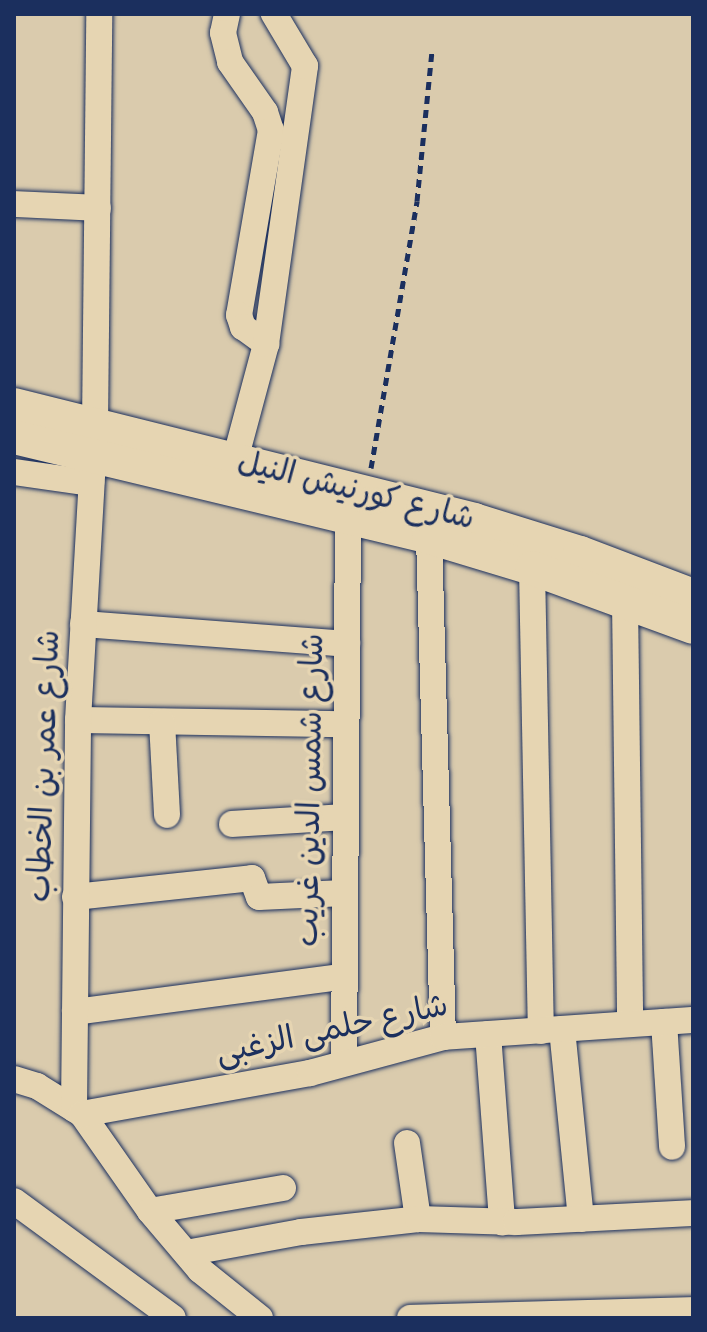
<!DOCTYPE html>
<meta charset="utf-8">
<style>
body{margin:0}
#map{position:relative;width:707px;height:1332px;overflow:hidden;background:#dacbad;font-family:Mynerve,"Playpen Sans Arabic",sans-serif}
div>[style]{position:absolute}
.path>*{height:5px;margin-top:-2.5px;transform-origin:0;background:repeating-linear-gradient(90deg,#1b2f5e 0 8px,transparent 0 14px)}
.roads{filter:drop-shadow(0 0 2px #1b2f5e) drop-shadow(0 0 2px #1b2f5e)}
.minor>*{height:26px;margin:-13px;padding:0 13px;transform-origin:13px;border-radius:13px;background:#e6d5b2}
.major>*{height:34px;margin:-17px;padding:0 17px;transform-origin:17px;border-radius:17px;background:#e6d5b2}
span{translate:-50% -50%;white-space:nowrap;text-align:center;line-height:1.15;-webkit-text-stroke:7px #e6d5b2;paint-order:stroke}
.street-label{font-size:32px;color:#1b2f5e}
.frame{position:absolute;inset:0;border:16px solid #1b2f5e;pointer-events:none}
</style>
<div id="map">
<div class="path">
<i style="left:371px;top:468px;width:271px;rotate:-80.2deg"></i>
<i style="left:417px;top:201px;width:150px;rotate:-84.3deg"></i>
</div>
<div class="roads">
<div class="minor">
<i style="left:227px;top:14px;width:19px;rotate:102deg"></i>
<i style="left:223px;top:33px;width:30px;rotate:76deg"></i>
<i style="left:230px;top:62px;width:61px;rotate:55deg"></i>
<i style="left:265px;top:112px;width:19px;rotate:72deg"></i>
<i style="left:271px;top:130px;width:188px;rotate:99.8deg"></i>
<i style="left:239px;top:315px;width:13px;rotate:72deg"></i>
<i style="left:243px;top:327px;width:29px;rotate:36deg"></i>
<i style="left:14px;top:204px;width:84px;rotate:2.7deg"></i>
<i style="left:235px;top:460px;width:120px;rotate:-75deg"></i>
<i style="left:266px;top:344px;width:281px;rotate:-82deg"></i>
<i style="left:305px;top:66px;width:61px;rotate:-120.8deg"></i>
<i style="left:14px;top:472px;width:78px;rotate:8.1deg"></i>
<i style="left:429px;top:537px;width:500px;rotate:88.4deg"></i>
<i style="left:532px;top:568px;width:463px;rotate:88.9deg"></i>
<i style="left:625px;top:600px;width:423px;rotate:89.3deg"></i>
<i style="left:83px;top:624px;width:265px;rotate:4.3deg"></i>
<i style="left:78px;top:720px;width:268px;rotate:0.9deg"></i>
<i style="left:162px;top:722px;width:93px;rotate:86.9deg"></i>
<i style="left:232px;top:824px;width:113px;rotate:-3.5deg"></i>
<i style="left:75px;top:897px;width:178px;rotate:-6.1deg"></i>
<i style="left:252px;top:878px;width:20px;rotate:70deg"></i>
<i style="left:259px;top:897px;width:85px;rotate:-2.7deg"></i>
<i style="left:75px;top:1012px;width:269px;rotate:-7.5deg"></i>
<i style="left:664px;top:1022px;width:125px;rotate:86.3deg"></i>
<i style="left:562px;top:1029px;width:191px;rotate:84.3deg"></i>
<i style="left:488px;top:1034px;width:189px;rotate:85.7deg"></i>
<i style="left:344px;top:1063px;width:546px;rotate:-89.58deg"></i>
<i style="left:14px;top:1079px;width:24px;rotate:17deg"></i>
<i style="left:37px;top:1086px;width:53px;rotate:31.9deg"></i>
<i style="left:82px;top:1114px;width:118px;rotate:55deg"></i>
<i style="left:150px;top:1211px;width:77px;rotate:49.7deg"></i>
<i style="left:200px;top:1270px;width:77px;rotate:38.7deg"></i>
<i style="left:74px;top:1109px;width:389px;rotate:-89.4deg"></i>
<i style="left:78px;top:720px;width:295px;rotate:-86.7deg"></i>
<i style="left:95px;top:425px;width:411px;rotate:-89.4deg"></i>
<i style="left:82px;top:1114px;width:232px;rotate:-10.2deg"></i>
<i style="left:310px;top:1073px;width:138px;rotate:-15.1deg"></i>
<i style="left:443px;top:1037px;width:251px;rotate:-3.9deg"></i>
<i style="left:407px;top:1143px;width:77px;rotate:81.8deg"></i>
<i style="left:14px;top:1201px;width:197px;rotate:36.3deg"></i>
<i style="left:150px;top:1211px;width:135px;rotate:-9.8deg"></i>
<i style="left:186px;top:1253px;width:117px;rotate:-10.3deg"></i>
<i style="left:301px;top:1232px;width:118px;rotate:-6.3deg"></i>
<i style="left:418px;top:1219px;width:98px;rotate:1.8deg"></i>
<i style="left:516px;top:1222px;width:177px;rotate:-2.9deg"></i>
<i style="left:410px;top:1318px;width:283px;rotate:-1.6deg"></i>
</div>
<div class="major">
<i style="left:14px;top:405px;width:474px;rotate:14deg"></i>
<i style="left:474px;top:520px;width:111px;rotate:17.3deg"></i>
<i style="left:580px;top:553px;width:121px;rotate:20.8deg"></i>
<i style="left:14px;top:437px;width:427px;rotate:13.5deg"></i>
<i style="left:429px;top:537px;width:108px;rotate:16.8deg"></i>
<i style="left:532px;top:568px;width:171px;rotate:20.1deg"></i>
</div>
</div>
<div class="street-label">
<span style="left:356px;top:491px;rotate:14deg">شارع كورنيش النيل</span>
<span style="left:45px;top:766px;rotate:-88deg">شارع عمر بن الخطاب</span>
<span style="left:311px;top:790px;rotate:-89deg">شارع شمس الدين غريب</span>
<span style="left:332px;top:1030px;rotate:-12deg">شارع حلمى الزغبى</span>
</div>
<div class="frame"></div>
</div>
